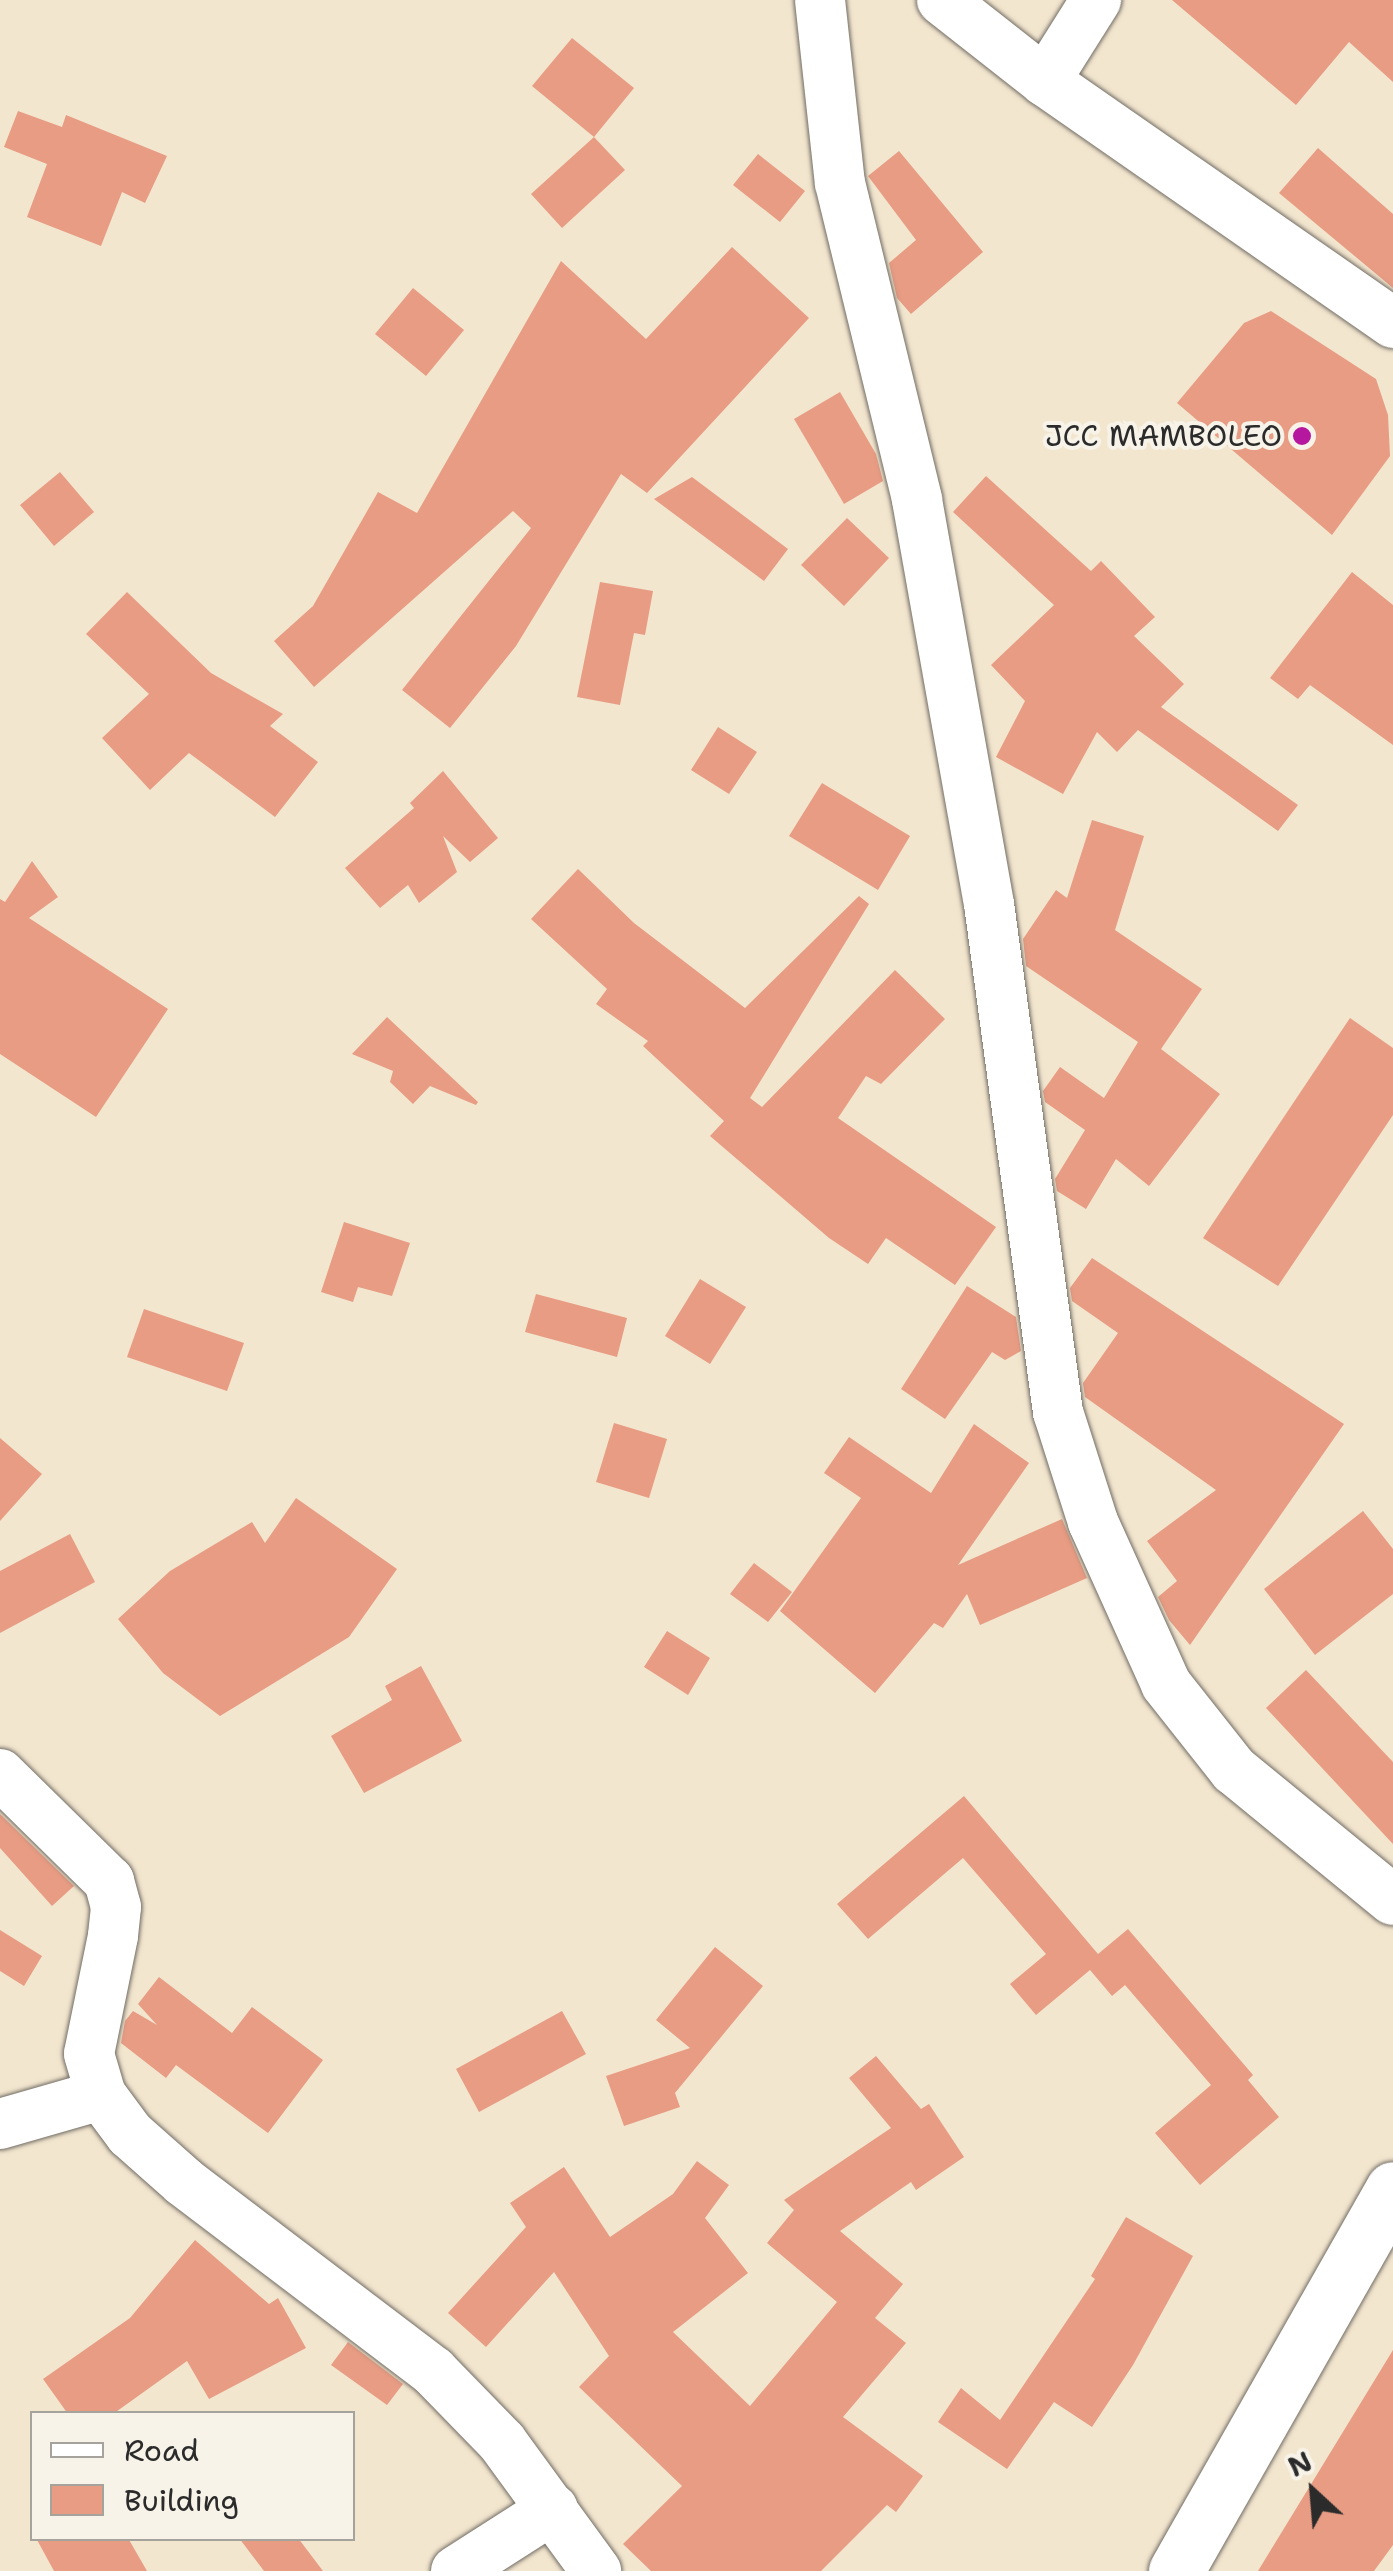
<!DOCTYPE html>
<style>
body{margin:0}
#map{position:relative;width:1393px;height:2571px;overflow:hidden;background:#f3e6cf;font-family:"Shantell Sans",sans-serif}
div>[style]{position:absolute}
.building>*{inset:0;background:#e79c83}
.roads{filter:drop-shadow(0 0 2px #716c64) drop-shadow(0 0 2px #716c64)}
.minor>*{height:50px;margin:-25px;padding:0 25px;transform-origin:25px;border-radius:25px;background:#fff}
.major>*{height:55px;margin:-27.5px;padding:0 27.5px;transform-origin:27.5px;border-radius:27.5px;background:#fff}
.dots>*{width:28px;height:28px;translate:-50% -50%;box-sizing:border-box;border:5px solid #f7f3e8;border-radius:50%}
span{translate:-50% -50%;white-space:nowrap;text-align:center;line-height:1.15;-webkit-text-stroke:8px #f7f3e8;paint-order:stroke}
.poi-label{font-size:30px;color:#2b2b2b}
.right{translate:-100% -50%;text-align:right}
.legend{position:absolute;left:30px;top:2411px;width:325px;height:130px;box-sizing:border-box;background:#f7f3e8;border:2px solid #a5a39c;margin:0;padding:12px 18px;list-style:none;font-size:30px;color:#2b2b2b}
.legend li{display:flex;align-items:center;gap:20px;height:50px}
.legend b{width:50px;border:2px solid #a5a39c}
.north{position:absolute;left:1263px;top:2441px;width:100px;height:100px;-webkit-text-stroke:8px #f7f3e8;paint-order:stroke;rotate:334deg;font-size:28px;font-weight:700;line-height:40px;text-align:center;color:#2b2b2b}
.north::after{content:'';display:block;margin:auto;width:35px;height:45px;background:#2b2b2b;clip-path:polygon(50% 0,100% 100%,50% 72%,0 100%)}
</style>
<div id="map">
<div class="building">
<i style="clip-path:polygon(1172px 0,1393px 0,1393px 82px,1349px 42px,1296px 105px)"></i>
<i style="clip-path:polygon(572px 38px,634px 88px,594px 137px,532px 86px)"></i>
<i style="clip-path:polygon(18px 111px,62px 127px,66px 115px,167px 156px,145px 203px,122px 192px,101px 246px,27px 217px,47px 164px,4px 147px)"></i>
<i style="clip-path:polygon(594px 137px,625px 170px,562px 228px,531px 194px)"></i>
<i style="clip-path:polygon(1318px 148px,1393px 214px,1393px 288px,1279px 193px)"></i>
<i style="clip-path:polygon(899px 151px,983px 252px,911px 314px,897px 298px,889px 263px,916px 240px,868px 176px)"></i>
<i style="clip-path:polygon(758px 154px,805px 191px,780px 222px,733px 185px)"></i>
<i style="clip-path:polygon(732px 247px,809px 318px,647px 493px,621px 474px,516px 646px,450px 728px,402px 690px,531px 528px,513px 511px,314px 687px,274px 641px,313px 606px,378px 492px,417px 513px,561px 261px,646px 339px)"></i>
<i style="clip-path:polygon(413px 288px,464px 330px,426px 376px,375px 334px)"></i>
<i style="clip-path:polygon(1271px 311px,1376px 379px,1388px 415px,1390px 456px,1332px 535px,1177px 403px,1244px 323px)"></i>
<i style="clip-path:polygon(840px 392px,876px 454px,883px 481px,844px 504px,794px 419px)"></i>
<i style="clip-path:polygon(60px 472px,94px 512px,54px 546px,20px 505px)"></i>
<i style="clip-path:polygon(986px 476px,1091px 571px,1101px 561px,1155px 617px,1134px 636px,1184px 684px,1161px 707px,1298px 805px,1278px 831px,1138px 730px,1117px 752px,1097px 732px,1063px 794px,996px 757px,1025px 701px,991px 665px,1054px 605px,953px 512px)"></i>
<i style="clip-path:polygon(692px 477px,788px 549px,764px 581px,654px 499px)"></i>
<i style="clip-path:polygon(847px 518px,889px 558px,844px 606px,801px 565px)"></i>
<i style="clip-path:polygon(1352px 572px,1393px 605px,1393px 745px,1310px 685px,1298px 699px,1270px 678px)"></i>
<i style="clip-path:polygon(600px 582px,653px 591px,645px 635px,634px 633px,620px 705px,577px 697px)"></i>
<i style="clip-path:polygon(127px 592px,211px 673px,283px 714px,270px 726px,318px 762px,275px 817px,189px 753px,150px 790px,102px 738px,149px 694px,86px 634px)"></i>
<i style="clip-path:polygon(718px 727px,757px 752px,729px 794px,691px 770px)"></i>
<i style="clip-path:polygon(443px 771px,498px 838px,470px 862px,443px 836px,457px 872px,419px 903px,408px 885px,380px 908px,345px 868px,414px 808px,410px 803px)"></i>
<i style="clip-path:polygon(822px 783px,910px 836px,878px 890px,789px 836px)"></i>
<i style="clip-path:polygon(1092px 820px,1144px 836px,1115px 930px,1202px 989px,1161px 1049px,1220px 1094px,1149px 1186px,1116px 1159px,1086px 1209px,1057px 1191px,1055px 1179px,1085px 1130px,1045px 1102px,1043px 1091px,1060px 1067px,1104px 1098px,1138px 1042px,1026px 966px,1023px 939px,1056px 890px,1067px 898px)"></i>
<i style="clip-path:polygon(32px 861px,58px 897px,29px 918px,168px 1009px,96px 1117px,0 1054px,0 899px,5px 902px)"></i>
<i style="clip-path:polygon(578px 869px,634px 923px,745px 1008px,859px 896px,869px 904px,750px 1098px,762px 1107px,895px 970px,945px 1019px,881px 1084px,866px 1076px,838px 1118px,996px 1227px,955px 1285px,886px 1238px,868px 1264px,829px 1238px,710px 1136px,724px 1121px,643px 1046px,648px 1041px,596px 1004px,607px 989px,531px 919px)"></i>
<i style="clip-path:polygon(387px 1017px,478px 1102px,476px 1105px,430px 1086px,413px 1104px,390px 1082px,393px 1071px,352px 1054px)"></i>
<i style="clip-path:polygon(1350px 1018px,1393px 1048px,1393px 1115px,1278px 1286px,1203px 1238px)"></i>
<i style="clip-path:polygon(344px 1222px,410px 1243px,392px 1296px,358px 1287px,353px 1302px,321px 1292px)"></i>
<i style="clip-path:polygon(1092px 1258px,1344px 1424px,1190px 1645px,1169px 1620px,1158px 1597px,1177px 1581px,1147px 1541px,1216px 1490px,1085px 1397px,1083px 1383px,1118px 1333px,1072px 1301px,1070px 1288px)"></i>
<i style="clip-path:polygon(700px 1279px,746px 1307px,710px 1364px,665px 1336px)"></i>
<i style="clip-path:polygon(967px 1286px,1016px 1317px,1021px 1351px,1005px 1360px,992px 1352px,945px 1419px,901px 1389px)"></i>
<i style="clip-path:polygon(536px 1294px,627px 1318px,617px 1357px,525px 1332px)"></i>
<i style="clip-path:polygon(144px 1309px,244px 1343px,227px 1391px,127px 1357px)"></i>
<i style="clip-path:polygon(614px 1423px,667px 1439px,649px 1498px,596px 1482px)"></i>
<i style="clip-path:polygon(974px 1424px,1029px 1463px,958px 1565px,1062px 1519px,1087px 1578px,980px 1625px,967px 1594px,943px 1628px,934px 1623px,875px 1693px,780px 1611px,861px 1498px,824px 1473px,849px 1437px,931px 1493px)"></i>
<i style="clip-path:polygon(0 1438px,42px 1474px,0 1521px)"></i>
<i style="clip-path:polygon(296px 1498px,397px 1569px,349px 1637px,220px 1716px,163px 1673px,118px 1619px,170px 1571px,252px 1522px,265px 1543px)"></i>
<i style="clip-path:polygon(1363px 1511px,1393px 1549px,1393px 1594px,1315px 1655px,1264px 1589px)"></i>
<i style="clip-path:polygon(70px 1534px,95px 1582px,0 1633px,0 1571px)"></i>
<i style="clip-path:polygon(754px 1563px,792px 1592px,768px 1622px,730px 1594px)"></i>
<i style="clip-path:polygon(667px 1631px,710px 1658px,688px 1695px,644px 1667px)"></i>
<i style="clip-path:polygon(421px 1666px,462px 1741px,364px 1793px,331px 1736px,392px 1700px,385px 1686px)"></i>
<i style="clip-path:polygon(1306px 1670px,1393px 1762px,1393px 1844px,1266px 1708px)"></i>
<i style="clip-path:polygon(964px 1796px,1098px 1954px,1128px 1929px,1253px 2075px,1248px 2080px,1279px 2117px,1200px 2185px,1155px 2133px,1211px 2085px,1125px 1985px,1112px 1996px,1090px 1970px,1036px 2015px,1010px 1984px,1046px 1954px,963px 1858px,868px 1939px,837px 1904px)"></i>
<i style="clip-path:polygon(0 1814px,74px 1886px,52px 1906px,0 1848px)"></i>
<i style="clip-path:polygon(0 1930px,42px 1956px,24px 1986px,0 1971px)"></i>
<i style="clip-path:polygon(715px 1947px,763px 1986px,675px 2093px,680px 2107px,624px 2126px,606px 2076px,690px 2048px,656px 2020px)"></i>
<i style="clip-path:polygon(159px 1977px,232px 2033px,252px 2007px,323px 2060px,268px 2133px,176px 2065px,166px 2078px,121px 2043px,125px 2021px,133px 2011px,157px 2025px,138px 2004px)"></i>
<i style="clip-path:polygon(562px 2011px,586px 2054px,479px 2112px,456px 2069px)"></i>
<i style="clip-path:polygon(876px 2056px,921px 2109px,929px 2104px,964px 2157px,916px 2190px,911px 2182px,840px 2231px,903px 2284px,875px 2318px,906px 2343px,843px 2417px,923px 2476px,896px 2512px,887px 2505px,821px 2571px,651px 2571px,623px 2544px,682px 2486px,579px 2387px,609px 2356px,554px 2272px,486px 2347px,448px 2313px,526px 2227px,510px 2203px,564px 2167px,610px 2237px,673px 2194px,697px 2161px,729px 2185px,705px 2218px,748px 2273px,673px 2332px,750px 2406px,837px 2302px,767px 2243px,794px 2210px,784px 2200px,891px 2128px,849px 2078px)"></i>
<i style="clip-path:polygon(1126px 2217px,1193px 2256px,1133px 2365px,1092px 2427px,1054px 2402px,1007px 2469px,938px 2422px,961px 2388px,1000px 2420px,1095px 2279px,1091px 2276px)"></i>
<i style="clip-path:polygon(195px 2240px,269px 2304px,278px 2298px,306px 2348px,209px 2399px,187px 2361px,113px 2414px,68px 2414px,43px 2379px,130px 2318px)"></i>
<i style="clip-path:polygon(348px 2342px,403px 2384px,387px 2405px,331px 2365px)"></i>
<i style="clip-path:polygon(1393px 2350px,1393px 2545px,1374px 2571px,1258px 2571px)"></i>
<i style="clip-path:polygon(36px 2538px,128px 2538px,147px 2571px,54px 2571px)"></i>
<i style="clip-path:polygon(239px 2538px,298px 2538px,323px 2571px,264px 2571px)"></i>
</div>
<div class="roads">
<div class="minor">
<i style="left:820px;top:0;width:184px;rotate:83.8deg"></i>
<i style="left:840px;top:183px;width:326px;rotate:76.3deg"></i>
<i style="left:917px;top:500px;width:410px;rotate:79.9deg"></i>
<i style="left:989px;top:904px;width:513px;rotate:82.27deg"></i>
<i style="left:1058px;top:1412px;width:115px;rotate:72.3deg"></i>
<i style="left:1093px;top:1522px;width:178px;rotate:65.7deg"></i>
<i style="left:1166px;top:1684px;width:110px;rotate:51.7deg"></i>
<i style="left:1234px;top:1770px;width:205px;rotate:39.3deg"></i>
<i style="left:942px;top:0;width:131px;rotate:38.2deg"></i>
<i style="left:1045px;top:81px;width:424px;rotate:34.8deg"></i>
<i style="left:1045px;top:81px;width:96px;rotate:-57.8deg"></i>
<i style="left:0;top:1774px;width:153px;rotate:44.5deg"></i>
<i style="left:109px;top:1881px;width:27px;rotate:75deg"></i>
<i style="left:116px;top:1907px;width:29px;rotate:96deg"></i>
<i style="left:113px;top:1936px;width:120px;rotate:101.5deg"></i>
<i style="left:89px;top:2054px;width:43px;rotate:73.7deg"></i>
<i style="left:101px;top:2095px;width:49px;rotate:53.4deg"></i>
<i style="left:130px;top:2134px;width:72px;rotate:41.6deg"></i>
<i style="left:184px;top:2182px;width:313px;rotate:37.2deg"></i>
<i style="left:433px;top:2371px;width:99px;rotate:45.8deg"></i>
<i style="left:502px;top:2442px;width:160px;rotate:53.9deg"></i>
<i style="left:0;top:2124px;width:105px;rotate:-16deg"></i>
<i style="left:456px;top:2571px;width:115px;rotate:-32.6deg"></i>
</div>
<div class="major">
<i style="left:1176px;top:2571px;width:439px;rotate:-60.4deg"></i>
</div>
</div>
<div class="dots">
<i style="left:1302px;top:436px;background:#b5179e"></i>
</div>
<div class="poi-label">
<span class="right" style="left:1282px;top:436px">JCC MAMBOLEO</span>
</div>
<ul class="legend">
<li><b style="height:12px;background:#fff"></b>Road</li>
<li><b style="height:28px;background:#e79c83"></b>Building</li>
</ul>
<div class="north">N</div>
</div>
